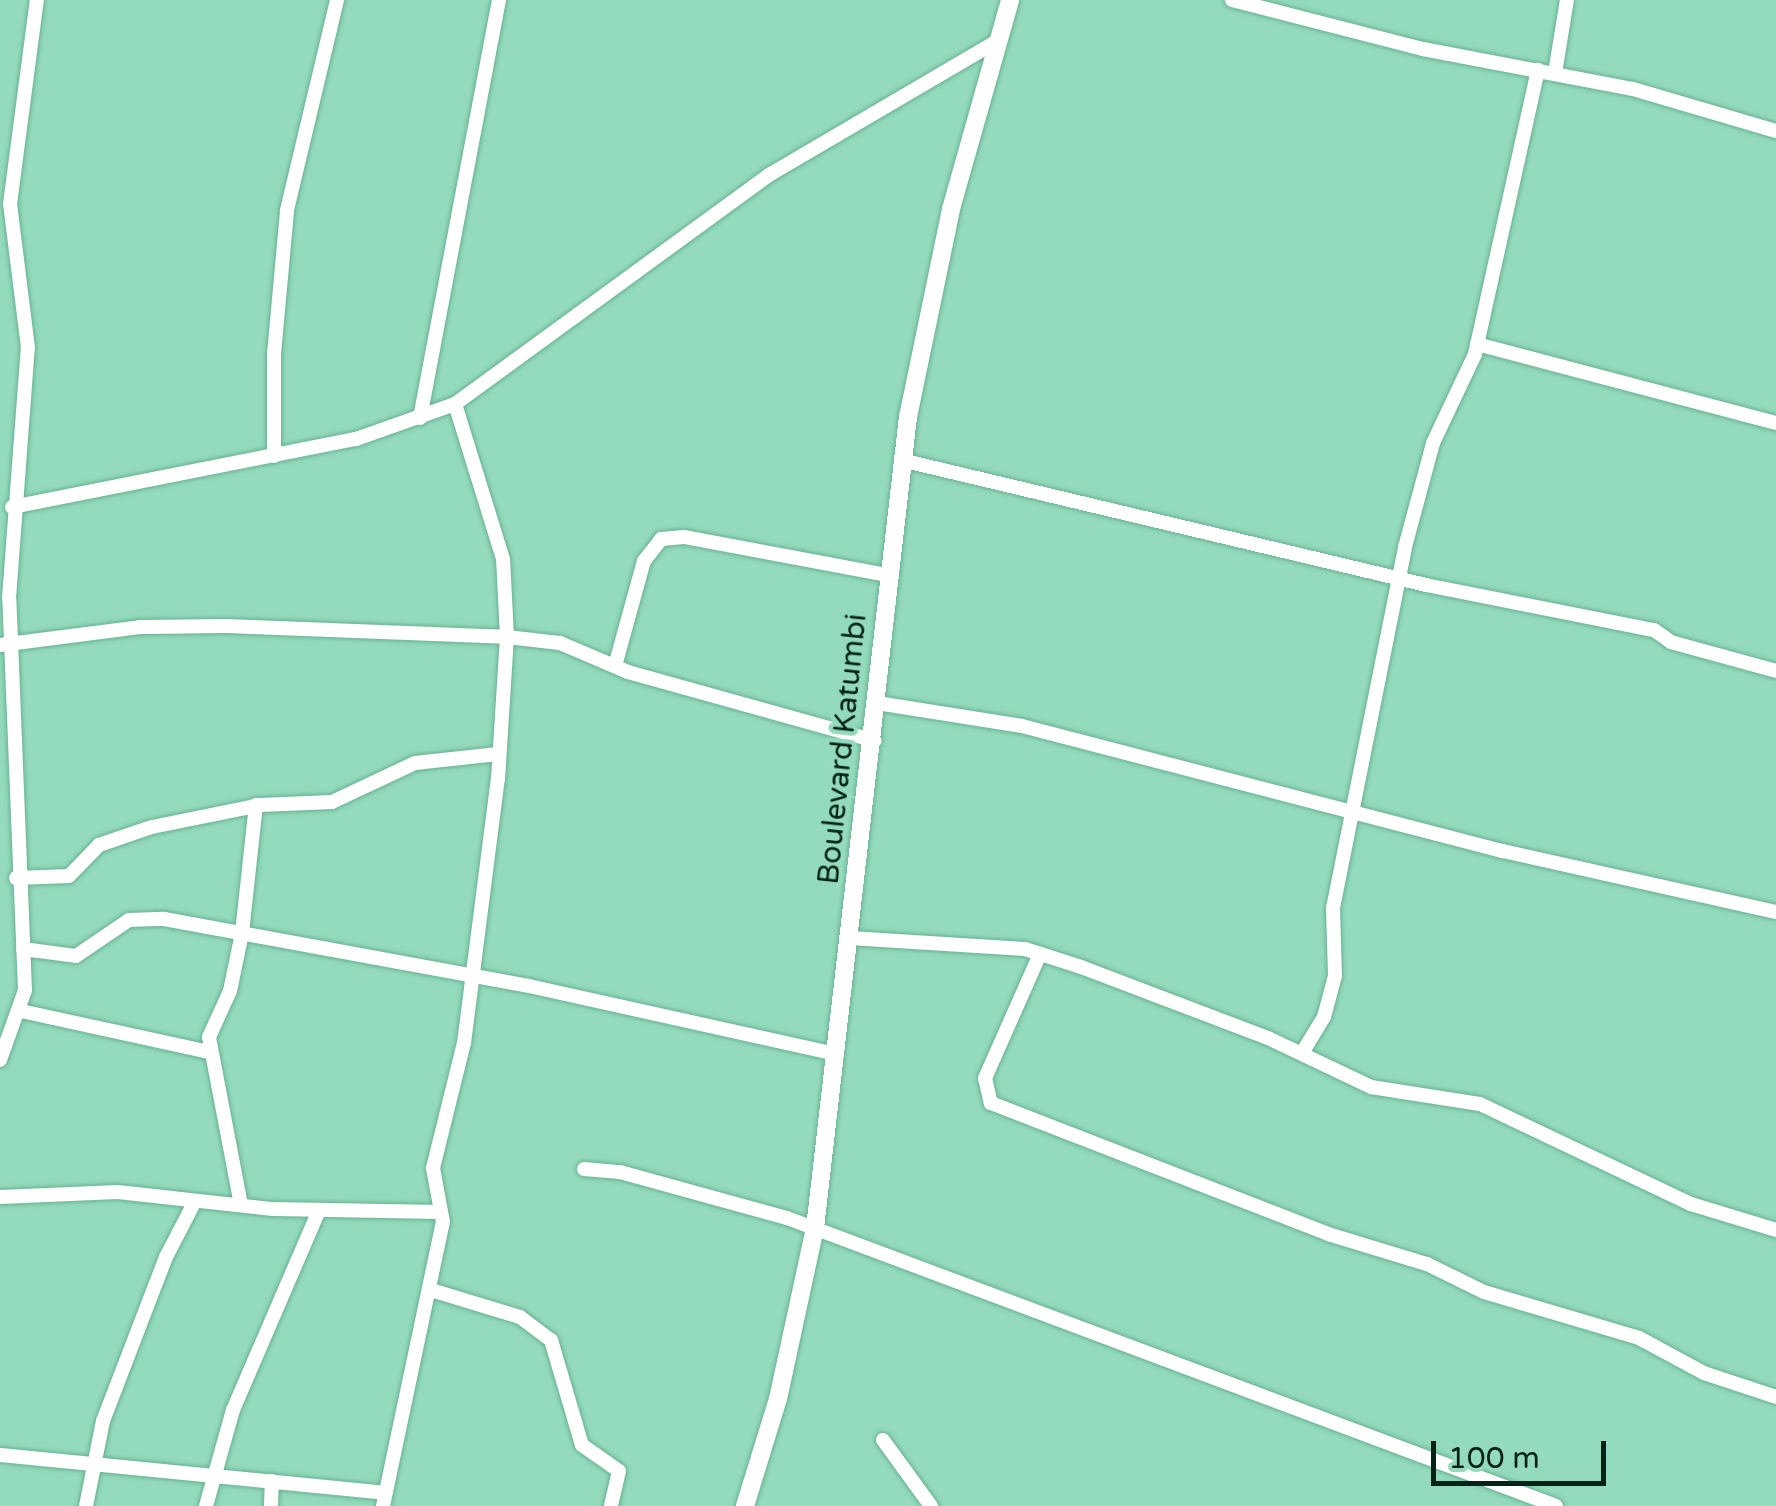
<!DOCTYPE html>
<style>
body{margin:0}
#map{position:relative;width:1776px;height:1506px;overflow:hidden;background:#93dbbc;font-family:"Varela Round",sans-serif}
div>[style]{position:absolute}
.roads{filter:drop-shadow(0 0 2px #6bb194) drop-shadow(0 0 2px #6bb194)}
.minor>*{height:14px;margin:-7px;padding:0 7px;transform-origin:7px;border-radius:7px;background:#fff}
.tertiary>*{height:18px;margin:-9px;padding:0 9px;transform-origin:9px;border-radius:9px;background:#fff}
span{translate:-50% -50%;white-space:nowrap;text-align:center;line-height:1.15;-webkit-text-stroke:9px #93dbbc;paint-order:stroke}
.street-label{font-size:30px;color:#042217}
.scale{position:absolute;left:1431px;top:1441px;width:175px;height:45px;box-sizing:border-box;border:5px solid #042217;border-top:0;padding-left:12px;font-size:30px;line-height:35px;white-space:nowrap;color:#042217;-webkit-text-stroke:8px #93dbbc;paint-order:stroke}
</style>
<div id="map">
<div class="roads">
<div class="minor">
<i style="left:1232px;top:0;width:197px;rotate:14.4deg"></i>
<i style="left:1423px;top:49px;width:214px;rotate:10.8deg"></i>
<i style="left:1633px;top:89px;width:149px;rotate:16.4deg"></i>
<i style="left:1555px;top:73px;width:74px;rotate:-80.7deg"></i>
<i style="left:1477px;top:344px;width:309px;rotate:14.8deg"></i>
<i style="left:420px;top:418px;width:425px;rotate:-79.3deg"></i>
<i style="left:274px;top:456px;width:102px;rotate:-90deg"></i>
<i style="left:274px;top:354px;width:145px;rotate:-84.8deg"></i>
<i style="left:287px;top:210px;width:216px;rotate:-76.6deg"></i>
<i style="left:901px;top:460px;width:540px;rotate:13.39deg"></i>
<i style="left:1426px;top:585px;width:232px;rotate:11.2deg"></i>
<i style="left:1654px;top:630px;width:21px;rotate:35deg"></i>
<i style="left:1671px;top:642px;width:109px;rotate:15.4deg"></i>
<i style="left:12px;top:507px;width:351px;rotate:-11.2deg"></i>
<i style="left:356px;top:439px;width:105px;rotate:-19.5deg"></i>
<i style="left:455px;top:404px;width:389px;rotate:-36.1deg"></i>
<i style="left:769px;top:175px;width:267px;rotate:-30.4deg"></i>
<i style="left:0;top:645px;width:141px;rotate:-7.3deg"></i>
<i style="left:140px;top:627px;width:86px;rotate:-0.7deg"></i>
<i style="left:226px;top:626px;width:281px;rotate:2.2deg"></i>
<i style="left:507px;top:637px;width:53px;rotate:6.5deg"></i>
<i style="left:560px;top:643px;width:74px;rotate:23.1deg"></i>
<i style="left:628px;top:672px;width:256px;rotate:15.6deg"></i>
<i style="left:615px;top:666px;width:109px;rotate:-74.6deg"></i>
<i style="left:644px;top:561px;width:28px;rotate:-52deg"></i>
<i style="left:661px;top:539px;width:23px;rotate:-5deg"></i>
<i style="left:684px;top:537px;width:207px;rotate:10.6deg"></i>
<i style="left:877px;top:703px;width:147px;rotate:9deg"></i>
<i style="left:1022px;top:726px;width:497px;rotate:14.6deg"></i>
<i style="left:1503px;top:851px;width:280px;rotate:12.6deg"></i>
<i style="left:16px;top:878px;width:53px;rotate:-2.2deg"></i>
<i style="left:69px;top:876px;width:43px;rotate:-45.9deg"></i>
<i style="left:99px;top:845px;width:56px;rotate:-18.8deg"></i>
<i style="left:152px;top:827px;width:110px;rotate:-11.5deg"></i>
<i style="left:260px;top:805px;width:72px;rotate:-2.4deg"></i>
<i style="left:332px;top:802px;width:92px;rotate:-25.2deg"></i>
<i style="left:415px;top:763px;width:83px;rotate:-6.2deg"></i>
<i style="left:850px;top:938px;width:175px;rotate:3.6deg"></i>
<i style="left:1025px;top:949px;width:59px;rotate:17.8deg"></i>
<i style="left:1081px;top:967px;width:200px;rotate:20.8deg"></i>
<i style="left:1268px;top:1038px;width:114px;rotate:25.4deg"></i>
<i style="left:1371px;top:1087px;width:110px;rotate:8.9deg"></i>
<i style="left:1480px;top:1104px;width:233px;rotate:25.4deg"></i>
<i style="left:1691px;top:1204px;width:89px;rotate:17deg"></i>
<i style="left:23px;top:949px;width:53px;rotate:7.5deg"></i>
<i style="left:76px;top:956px;width:64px;rotate:-34.2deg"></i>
<i style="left:129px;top:920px;width:35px;rotate:-2deg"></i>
<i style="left:164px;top:919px;width:371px;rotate:10.4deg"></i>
<i style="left:529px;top:986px;width:313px;rotate:12.5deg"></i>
<i style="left:1040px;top:954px;width:136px;rotate:113.9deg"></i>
<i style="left:985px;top:1078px;width:26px;rotate:77deg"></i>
<i style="left:991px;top:1103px;width:362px;rotate:21.2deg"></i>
<i style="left:1328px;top:1234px;width:103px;rotate:16.9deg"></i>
<i style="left:1427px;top:1264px;width:64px;rotate:26.2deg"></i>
<i style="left:1484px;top:1292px;width:162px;rotate:16.5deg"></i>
<i style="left:1639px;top:1338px;width:74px;rotate:28.3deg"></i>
<i style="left:1704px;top:1373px;width:76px;rotate:18.4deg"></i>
<i style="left:21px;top:1011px;width:192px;rotate:12.3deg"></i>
<i style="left:1302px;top:1053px;width:42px;rotate:-58.6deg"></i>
<i style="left:1324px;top:1017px;width:42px;rotate:-75deg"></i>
<i style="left:1335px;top:976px;width:68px;rotate:-91.7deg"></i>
<i style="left:1333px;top:908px;width:368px;rotate:-78.7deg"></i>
<i style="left:1405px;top:547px;width:108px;rotate:-74.9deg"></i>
<i style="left:1433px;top:443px;width:98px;rotate:-64.7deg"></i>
<i style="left:1475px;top:354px;width:291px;rotate:-77.5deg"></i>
<i style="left:0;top:1060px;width:74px;rotate:-70.3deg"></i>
<i style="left:25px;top:990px;width:392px;rotate:-92.3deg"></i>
<i style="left:9px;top:598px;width:251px;rotate:-85.7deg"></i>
<i style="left:28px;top:348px;width:145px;rotate:-97.1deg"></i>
<i style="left:10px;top:204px;width:206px;rotate:-82.5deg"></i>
<i style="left:584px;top:1169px;width:36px;rotate:5deg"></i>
<i style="left:620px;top:1172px;width:173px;rotate:15.4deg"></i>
<i style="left:787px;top:1218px;width:821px;rotate:20.53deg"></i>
<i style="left:0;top:1197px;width:118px;rotate:-2.4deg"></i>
<i style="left:118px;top:1192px;width:156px;rotate:6.3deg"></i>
<i style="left:273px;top:1209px;width:168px;rotate:1deg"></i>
<i style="left:241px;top:1205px;width:171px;rotate:-100.8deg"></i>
<i style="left:209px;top:1037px;width:51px;rotate:-65.5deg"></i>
<i style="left:230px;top:991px;width:59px;rotate:-78.3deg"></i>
<i style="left:242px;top:933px;width:129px;rotate:-83.8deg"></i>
<i style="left:431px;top:1290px;width:93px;rotate:16.9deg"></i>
<i style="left:520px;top:1317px;width:39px;rotate:37deg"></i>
<i style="left:551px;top:1340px;width:109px;rotate:73.6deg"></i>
<i style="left:582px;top:1445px;width:45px;rotate:35.1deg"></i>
<i style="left:619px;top:1471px;width:36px;rotate:103deg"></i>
<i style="left:883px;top:1440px;width:82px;rotate:54deg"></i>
<i style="left:0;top:1455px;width:387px;rotate:5.6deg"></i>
<i style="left:86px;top:1506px;width:87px;rotate:-78.7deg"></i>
<i style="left:103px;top:1421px;width:176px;rotate:-69deg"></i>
<i style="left:166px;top:1257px;width:63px;rotate:-62.6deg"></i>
<i style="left:206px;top:1506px;width:100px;rotate:-74.3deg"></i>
<i style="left:233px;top:1410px;width:218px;rotate:-66.7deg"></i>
<i style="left:271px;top:1506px;width:25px;rotate:-88deg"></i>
<i style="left:383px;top:1506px;width:290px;rotate:-78.1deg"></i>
<i style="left:443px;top:1222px;width:55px;rotate:-100.5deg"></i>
<i style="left:433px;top:1168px;width:129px;rotate:-76.1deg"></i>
<i style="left:464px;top:1043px;width:266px;rotate:-82.7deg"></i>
<i style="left:498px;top:779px;width:142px;rotate:-86.4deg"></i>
<i style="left:507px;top:637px;width:78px;rotate:-92.9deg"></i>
<i style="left:503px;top:559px;width:162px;rotate:-107.2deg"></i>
</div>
<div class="tertiary">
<i style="left:745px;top:1506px;width:112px;rotate:-72.9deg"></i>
<i style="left:778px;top:1399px;width:175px;rotate:-77.8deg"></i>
<i style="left:815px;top:1228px;width:816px;rotate:-83.46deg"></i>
<i style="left:908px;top:417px;width:212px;rotate:-78.3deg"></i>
<i style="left:951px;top:209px;width:217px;rotate:-74.2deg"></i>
</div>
</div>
<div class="street-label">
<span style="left:843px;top:749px;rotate:-84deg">Boulevard Katumbi</span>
</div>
<div class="scale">100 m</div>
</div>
